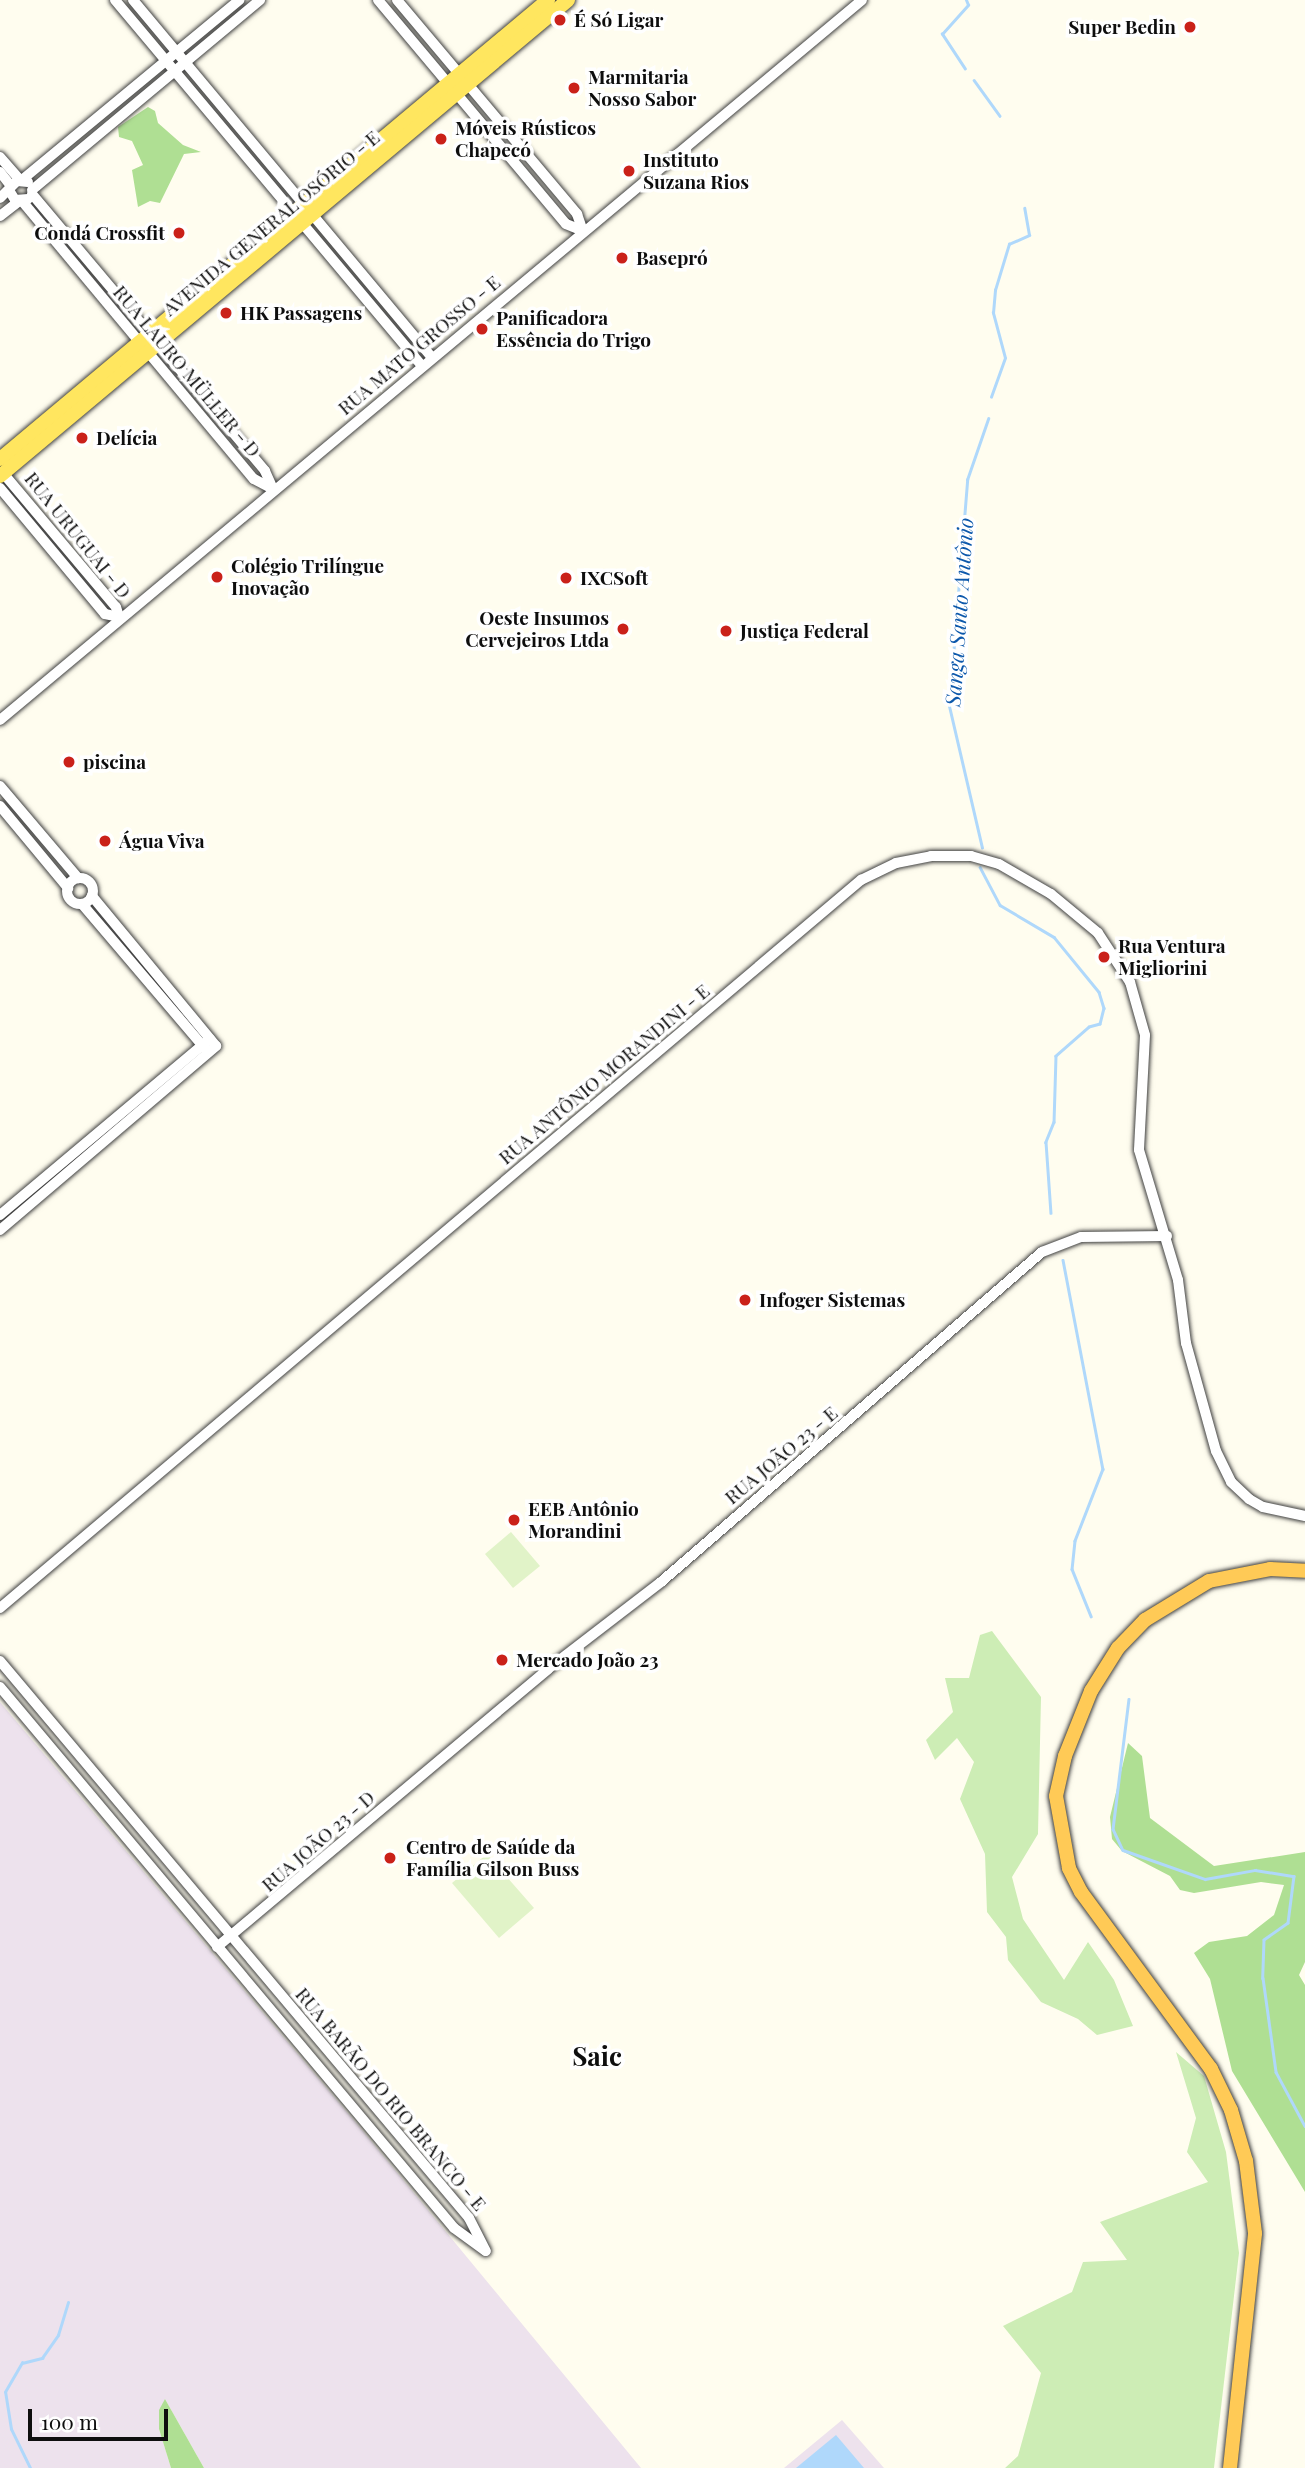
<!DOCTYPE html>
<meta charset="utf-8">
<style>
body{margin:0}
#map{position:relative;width:1305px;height:2468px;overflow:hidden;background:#fffdef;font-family:"Playfair Display",serif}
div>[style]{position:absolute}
.industrial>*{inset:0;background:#ede2ed}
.green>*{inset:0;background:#cdedb5}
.forest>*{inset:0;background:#afdf93}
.pitch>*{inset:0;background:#e1f3c8}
.water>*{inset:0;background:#afd8fb}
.stream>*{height:2.5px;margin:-1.25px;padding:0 1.25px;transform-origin:1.25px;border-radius:1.25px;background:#afd8fb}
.roads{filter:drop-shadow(0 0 2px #414141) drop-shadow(0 0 2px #414141)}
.tertiary>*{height:10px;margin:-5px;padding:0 5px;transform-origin:5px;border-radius:5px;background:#fff}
.tertiary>.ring{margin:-5px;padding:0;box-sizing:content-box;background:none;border:10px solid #fff;border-radius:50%}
.primary>*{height:14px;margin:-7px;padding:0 7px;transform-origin:7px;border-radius:7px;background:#ffe65f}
.trunk>*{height:14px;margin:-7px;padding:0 7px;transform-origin:7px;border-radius:7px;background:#ffca56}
.dots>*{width:19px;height:19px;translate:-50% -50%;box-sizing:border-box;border:4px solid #fff;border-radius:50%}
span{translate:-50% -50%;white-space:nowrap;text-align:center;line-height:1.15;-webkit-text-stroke:7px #fff;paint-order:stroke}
.poi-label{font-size:19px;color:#0e0e0e;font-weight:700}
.left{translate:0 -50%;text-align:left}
.right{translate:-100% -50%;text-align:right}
.street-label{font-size:19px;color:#0e0e0e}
.water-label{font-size:21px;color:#0c58ab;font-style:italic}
.district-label{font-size:26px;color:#0e0e0e;font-weight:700}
.scale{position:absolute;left:28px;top:2409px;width:140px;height:32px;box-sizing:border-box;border:4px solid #0e0e0e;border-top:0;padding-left:9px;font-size:21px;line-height:24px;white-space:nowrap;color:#0e0e0e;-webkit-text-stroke:5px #fff;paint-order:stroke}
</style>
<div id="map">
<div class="industrial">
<i style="clip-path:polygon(0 1702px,357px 2124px,641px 2468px,204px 2468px,165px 2399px,159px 2429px,171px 2468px,0 2468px)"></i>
<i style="clip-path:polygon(842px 2420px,884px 2468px,784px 2468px)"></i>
</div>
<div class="green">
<i style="clip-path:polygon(992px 1631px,1041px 1697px,1038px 1834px,1012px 1877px,1023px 1919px,1064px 1980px,1088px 1942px,1114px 1980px,1133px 2026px,1097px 2035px,1078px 2019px,1041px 2002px,1008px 1960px,1006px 1937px,987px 1912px,985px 1854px,960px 1799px,974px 1762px,957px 1738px,935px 1760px,926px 1740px,953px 1712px,945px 1678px,969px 1678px,980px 1635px)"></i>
<i style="clip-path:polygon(1176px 2052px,1204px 2076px,1226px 2152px,1239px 2253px,1214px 2468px,1005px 2468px,1018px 2456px,1041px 2373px,1003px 2326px,1072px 2292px,1083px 2262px,1127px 2260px,1100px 2222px,1208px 2182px,1187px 2152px,1196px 2118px)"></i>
</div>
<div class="forest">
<i style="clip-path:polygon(148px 107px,155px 111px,158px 123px,183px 145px,201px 152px,184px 154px,160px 203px,150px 201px,138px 207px,132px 170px,143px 165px,132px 141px,119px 137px,118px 127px)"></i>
<i style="clip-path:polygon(1128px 1743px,1142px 1756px,1150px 1818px,1214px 1866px,1305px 1852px,1305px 1962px,1299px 1975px,1305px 1985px,1305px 2192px,1232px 2071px,1210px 1979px,1194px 1953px,1209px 1942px,1247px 1936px,1274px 1915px,1284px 1885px,1261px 1882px,1194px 1893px,1180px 1890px,1170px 1876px,1122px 1851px,1112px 1839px,1110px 1817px)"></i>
<i style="clip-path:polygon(165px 2399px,204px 2468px,171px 2468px,159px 2429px,159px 2410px)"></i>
</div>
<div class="pitch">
<i style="clip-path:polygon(511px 1532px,540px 1566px,513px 1588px,485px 1554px)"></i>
<i style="clip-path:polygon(487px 1854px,534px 1908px,499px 1938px,452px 1883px)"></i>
</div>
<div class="water">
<i style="clip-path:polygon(836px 2435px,864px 2468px,796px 2468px)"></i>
</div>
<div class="stream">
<i style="left:965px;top:69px;width:42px;rotate:-123.3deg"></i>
<i style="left:942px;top:34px;width:39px;rotate:-48deg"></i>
<i style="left:968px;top:5px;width:5px;rotate:-112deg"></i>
<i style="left:974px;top:80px;width:44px;rotate:54.2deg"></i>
<i style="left:991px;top:397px;width:41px;rotate:-70.3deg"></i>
<i style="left:1005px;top:358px;width:47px;rotate:-104.9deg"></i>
<i style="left:993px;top:313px;width:23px;rotate:-85deg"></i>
<i style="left:995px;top:290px;width:48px;rotate:-73.1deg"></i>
<i style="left:1009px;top:244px;width:22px;rotate:-24deg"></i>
<i style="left:1029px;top:235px;width:27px;rotate:-100deg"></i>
<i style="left:982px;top:848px;width:146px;rotate:-103.1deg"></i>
<i style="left:949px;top:706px;width:227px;rotate:-85.4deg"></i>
<i style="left:967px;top:480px;width:65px;rotate:-71deg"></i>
<i style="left:980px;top:867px;width:43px;rotate:62.2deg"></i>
<i style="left:1000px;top:905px;width:63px;rotate:30.7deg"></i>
<i style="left:1054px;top:937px;width:71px;rotate:50.7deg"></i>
<i style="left:1099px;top:992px;width:17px;rotate:73deg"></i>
<i style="left:1104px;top:1008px;width:16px;rotate:104deg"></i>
<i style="left:1100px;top:1024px;width:11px;rotate:165deg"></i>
<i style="left:1089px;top:1027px;width:44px;rotate:138.7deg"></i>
<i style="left:1056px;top:1056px;width:66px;rotate:91.7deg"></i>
<i style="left:1054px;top:1122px;width:22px;rotate:112deg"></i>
<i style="left:1046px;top:1142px;width:71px;rotate:86deg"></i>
<i style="left:1063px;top:1260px;width:213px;rotate:79.2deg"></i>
<i style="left:1103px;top:1469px;width:77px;rotate:111.3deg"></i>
<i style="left:1075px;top:1541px;width:28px;rotate:96deg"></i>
<i style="left:1072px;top:1569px;width:51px;rotate:68deg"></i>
<i style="left:1129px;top:1699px;width:131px;rotate:97deg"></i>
<i style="left:1113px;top:1829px;width:23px;rotate:65deg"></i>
<i style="left:1123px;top:1850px;width:87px;rotate:19.5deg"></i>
<i style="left:1205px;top:1879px;width:51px;rotate:-10.2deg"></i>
<i style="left:1255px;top:1870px;width:39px;rotate:9deg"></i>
<i style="left:1294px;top:1876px;width:47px;rotate:97.3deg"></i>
<i style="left:1288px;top:1923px;width:29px;rotate:145deg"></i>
<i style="left:1264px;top:1940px;width:38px;rotate:92deg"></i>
<i style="left:1263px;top:1978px;width:95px;rotate:82.1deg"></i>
<i style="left:1276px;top:2072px;width:61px;rotate:61.8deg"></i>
<i style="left:30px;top:2468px;width:43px;rotate:-116deg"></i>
<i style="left:11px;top:2429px;width:37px;rotate:-99deg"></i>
<i style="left:5px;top:2392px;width:34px;rotate:-60deg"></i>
<i style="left:22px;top:2363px;width:21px;rotate:-14deg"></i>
<i style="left:42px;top:2358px;width:28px;rotate:-55deg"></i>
<i style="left:58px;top:2335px;width:34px;rotate:-73deg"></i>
</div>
<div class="roads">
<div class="tertiary">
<i style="left:115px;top:0;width:478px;rotate:50deg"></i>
<i style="left:133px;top:0;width:466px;rotate:50.1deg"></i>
<i style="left:378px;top:0;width:292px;rotate:50deg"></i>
<i style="left:566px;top:224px;width:18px;rotate:22deg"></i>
<i style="left:397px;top:0;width:280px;rotate:49.9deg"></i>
<i style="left:577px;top:214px;width:18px;rotate:71deg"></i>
<i style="left:0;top:157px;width:30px;rotate:49deg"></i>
<i style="left:0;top:172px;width:18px;rotate:52deg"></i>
<i style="left:23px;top:179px;width:281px;rotate:-39.6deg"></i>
<i style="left:9px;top:190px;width:12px;rotate:59deg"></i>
<i style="left:15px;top:200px;width:13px;rotate:-4deg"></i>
<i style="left:32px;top:190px;width:297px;rotate:-39.8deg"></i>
<i style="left:32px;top:194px;width:362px;rotate:49.9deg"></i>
<i style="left:265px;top:471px;width:20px;rotate:66deg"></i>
<i style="left:0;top:198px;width:24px;rotate:-45deg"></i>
<i style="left:17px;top:181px;width:11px;rotate:5deg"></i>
<i style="left:22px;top:201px;width:362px;rotate:50.2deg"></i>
<i style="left:254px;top:479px;width:21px;rotate:28deg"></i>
<i style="left:0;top:216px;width:24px;rotate:-38deg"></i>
<i style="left:3px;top:473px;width:175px;rotate:49.9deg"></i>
<i style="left:116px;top:607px;width:10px;rotate:73deg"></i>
<i style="left:0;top:488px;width:164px;rotate:50.2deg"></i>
<i style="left:105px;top:614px;width:14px;rotate:12deg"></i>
<i style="left:0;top:720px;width:1123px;rotate:-39.87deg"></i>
<i style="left:0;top:786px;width:121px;rotate:49.7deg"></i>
<i style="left:0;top:806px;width:107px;rotate:50.3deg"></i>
<i class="ring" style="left:67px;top:878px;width:16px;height:16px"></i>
<i style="left:82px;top:904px;width:193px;rotate:49.6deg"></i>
<i style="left:0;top:1215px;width:274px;rotate:-40deg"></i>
<i style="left:0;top:1230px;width:284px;rotate:-40.4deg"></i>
<i style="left:216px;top:1046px;width:195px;rotate:-129.6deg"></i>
<i style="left:0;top:1608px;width:1128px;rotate:-40.22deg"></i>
<i style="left:861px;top:880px;width:39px;rotate:-26deg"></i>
<i style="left:896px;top:863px;width:36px;rotate:-11deg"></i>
<i style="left:931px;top:856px;width:40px"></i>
<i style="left:971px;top:856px;width:29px;rotate:16deg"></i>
<i style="left:999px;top:864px;width:60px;rotate:30deg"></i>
<i style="left:1051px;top:894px;width:61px;rotate:39.7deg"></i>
<i style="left:1098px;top:933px;width:59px;rotate:56.9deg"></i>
<i style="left:1130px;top:982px;width:55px;rotate:74.2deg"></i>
<i style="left:1145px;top:1035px;width:115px;rotate:93deg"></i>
<i style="left:1139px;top:1150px;width:136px;rotate:73.3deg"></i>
<i style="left:1178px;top:1280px;width:64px;rotate:82.8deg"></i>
<i style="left:1186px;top:1343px;width:112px;rotate:74.5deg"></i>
<i style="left:1216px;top:1451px;width:34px;rotate:64deg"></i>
<i style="left:1231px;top:1482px;width:25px;rotate:43deg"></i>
<i style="left:1249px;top:1499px;width:16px;rotate:30deg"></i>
<i style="left:1263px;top:1507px;width:43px;rotate:12.1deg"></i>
<i style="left:0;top:1661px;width:728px;rotate:49.9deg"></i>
<i style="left:469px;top:2218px;width:37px;rotate:63deg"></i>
<i style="left:0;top:1687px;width:706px;rotate:50deg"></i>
<i style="left:454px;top:2228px;width:39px;rotate:36deg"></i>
<i style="left:217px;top:1947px;width:432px;rotate:-40deg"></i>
<i style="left:548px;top:1669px;width:143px;rotate:-37.6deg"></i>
<i style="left:661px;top:1582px;width:504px;rotate:-40.9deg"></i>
<i style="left:1042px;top:1252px;width:42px;rotate:-21deg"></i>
<i style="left:1081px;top:1237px;width:86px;rotate:-0.7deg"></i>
</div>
<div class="primary">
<i style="left:0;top:459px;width:715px;rotate:-39.95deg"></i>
<i style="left:0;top:476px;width:741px;rotate:-39.96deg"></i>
</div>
<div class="trunk">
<i style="left:1230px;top:2468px;width:236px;rotate:-83.9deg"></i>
<i style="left:1255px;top:2233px;width:73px;rotate:-97.1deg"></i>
<i style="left:1246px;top:2161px;width:53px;rotate:-106.4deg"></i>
<i style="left:1231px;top:2110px;width:46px;rotate:-116deg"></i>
<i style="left:1211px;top:2069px;width:220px;rotate:-126.3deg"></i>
<i style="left:1081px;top:1892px;width:27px;rotate:-117deg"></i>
<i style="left:1069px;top:1868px;width:73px;rotate:-100.2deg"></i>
<i style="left:1056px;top:1796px;width:41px;rotate:-77.3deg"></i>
<i style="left:1065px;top:1756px;width:70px;rotate:-68.2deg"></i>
<i style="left:1091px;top:1691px;width:51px;rotate:-57.9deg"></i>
<i style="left:1118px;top:1648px;width:39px;rotate:-46deg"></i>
<i style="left:1145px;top:1620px;width:75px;rotate:-31.4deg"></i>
<i style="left:1209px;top:1581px;width:62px;rotate:-11.1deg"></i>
<i style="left:1270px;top:1569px;width:35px;rotate:3deg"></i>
</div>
</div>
<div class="dots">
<i style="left:560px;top:20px;background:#ca211a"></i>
<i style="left:1190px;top:27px;background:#ca211a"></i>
<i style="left:574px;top:88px;background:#ca211a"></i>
<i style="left:441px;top:139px;background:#ca211a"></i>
<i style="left:629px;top:171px;background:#ca211a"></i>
<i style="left:179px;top:233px;background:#ca211a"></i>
<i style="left:622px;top:258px;background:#ca211a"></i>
<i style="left:226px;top:313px;background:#ca211a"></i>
<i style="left:482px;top:329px;background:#ca211a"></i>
<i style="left:82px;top:438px;background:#ca211a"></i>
<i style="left:217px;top:577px;background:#ca211a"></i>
<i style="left:566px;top:578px;background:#ca211a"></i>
<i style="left:623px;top:629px;background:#ca211a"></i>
<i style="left:726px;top:631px;background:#ca211a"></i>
<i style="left:69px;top:762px;background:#ca211a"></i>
<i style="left:105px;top:841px;background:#ca211a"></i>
<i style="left:1104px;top:957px;background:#ca211a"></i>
<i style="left:745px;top:1300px;background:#ca211a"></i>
<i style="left:514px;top:1520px;background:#ca211a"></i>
<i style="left:502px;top:1660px;background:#ca211a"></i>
<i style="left:390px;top:1858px;background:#ca211a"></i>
</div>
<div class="poi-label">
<span class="left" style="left:574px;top:20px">É Só Ligar</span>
<span class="right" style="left:1176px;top:27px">Super Bedin</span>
<span class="left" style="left:588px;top:88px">Marmitaria<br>Nosso Sabor</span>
<span class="left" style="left:455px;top:139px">Móveis Rústicos<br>Chapecó</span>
<span class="left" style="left:643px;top:171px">Instituto<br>Suzana Rios</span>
<span class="right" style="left:165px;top:233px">Condá Crossfit</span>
<span class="left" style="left:636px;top:258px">Basepró</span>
<span class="left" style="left:240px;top:313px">HK Passagens</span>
<span class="left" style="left:496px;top:329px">Panificadora<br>Essência do Trigo</span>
<span class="left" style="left:96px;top:438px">Delícia</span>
<span class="left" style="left:231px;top:577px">Colégio Trilíngue<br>Inovação</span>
<span class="left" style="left:580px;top:578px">IXCSoft</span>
<span class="right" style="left:609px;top:629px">Oeste Insumos<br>Cervejeiros Ltda</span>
<span class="left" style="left:740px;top:631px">Justiça Federal</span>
<span class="left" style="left:83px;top:762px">piscina</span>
<span class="left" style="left:119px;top:841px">Água Viva</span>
<span class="left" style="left:1118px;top:957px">Rua Ventura<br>Migliorini</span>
<span class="left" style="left:759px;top:1300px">Infoger Sistemas</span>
<span class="left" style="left:528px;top:1520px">EEB Antônio<br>Morandini</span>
<span class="left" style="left:516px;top:1660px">Mercado João 23</span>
<span class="left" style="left:406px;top:1858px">Centro de Saúde da<br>Família Gilson Buss</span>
</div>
<div class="street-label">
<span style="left:271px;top:223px;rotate:-40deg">AVENIDA GENERAL OSÓRIO - E</span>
<span style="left:419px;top:345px;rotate:-40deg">RUA MATO GROSSO - E</span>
<span style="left:187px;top:371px;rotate:50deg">RUA LAURO MÜLLER - D</span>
<span style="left:78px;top:535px;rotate:51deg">RUA URUGUAI - D</span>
<span style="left:604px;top:1074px;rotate:-40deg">RUA ANTÔNIO MORANDINI - E</span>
<span style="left:781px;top:1455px;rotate:-40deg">RUA JOÃO 23 - E</span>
<span style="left:318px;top:1841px;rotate:-41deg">RUA JOÃO 23 - D</span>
<span style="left:391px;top:2099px;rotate:50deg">RUA BARÃO DO RIO BRANCO - E</span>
</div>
<div class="water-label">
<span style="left:958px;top:612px;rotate:-86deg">Sanga Santo Antônio</span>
</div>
<div class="district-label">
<span style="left:597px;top:2056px">Saic</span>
</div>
<div class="scale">100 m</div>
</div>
